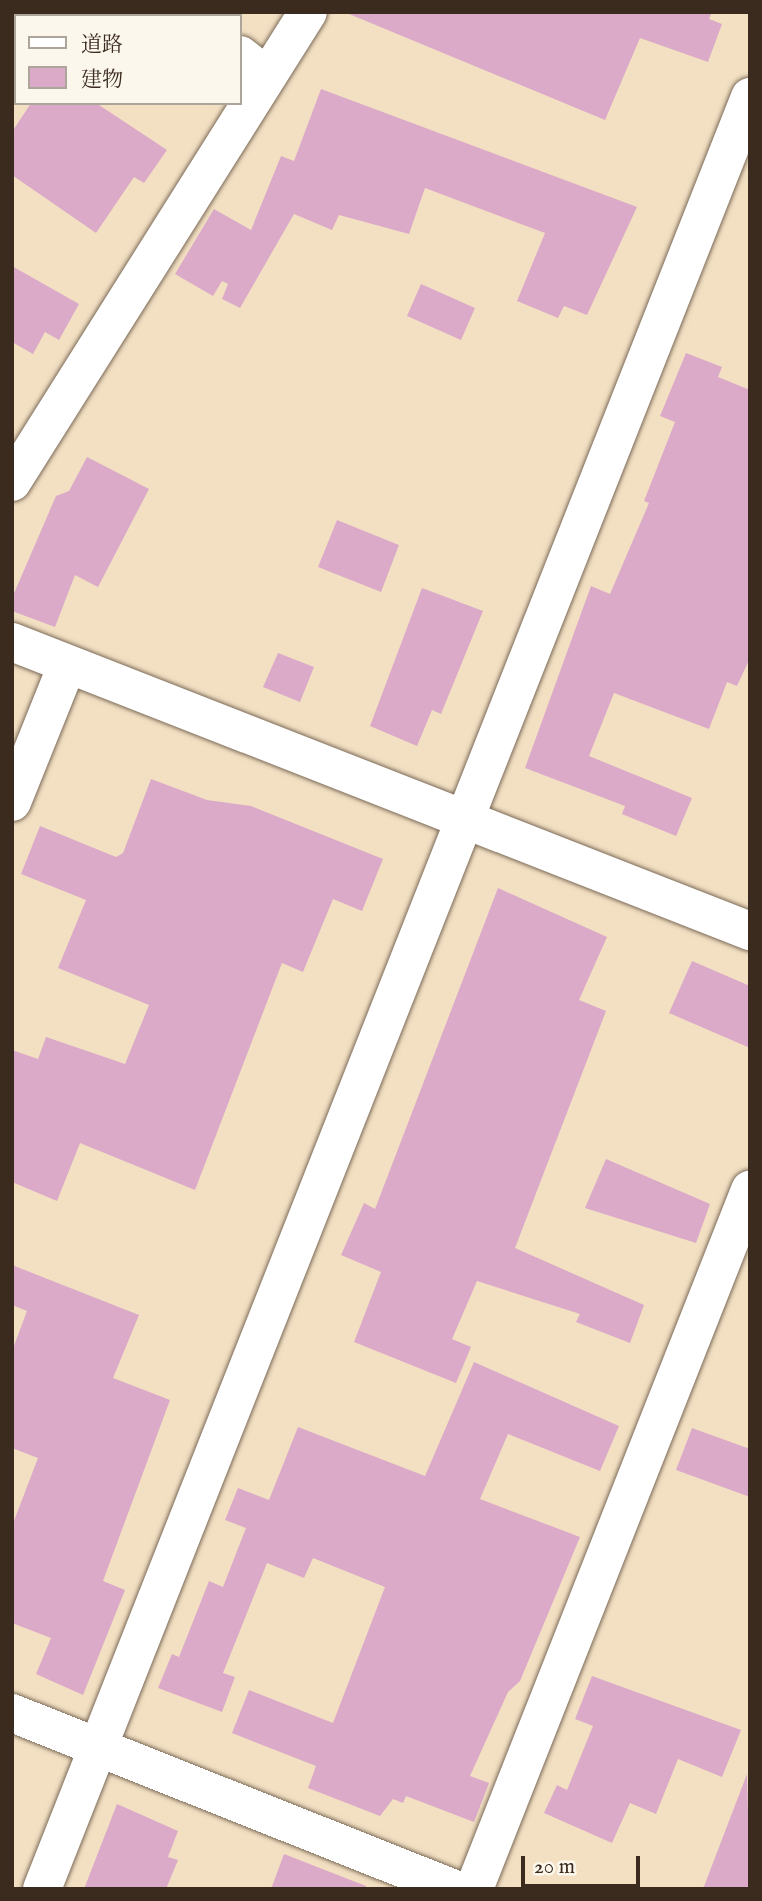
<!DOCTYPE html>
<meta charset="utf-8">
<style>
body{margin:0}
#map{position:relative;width:762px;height:1901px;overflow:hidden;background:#f3e0c3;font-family:"IM FELL English","Noto Serif JP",serif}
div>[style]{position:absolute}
.building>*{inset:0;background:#daaac8}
.roads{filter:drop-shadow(0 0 2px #7b6a58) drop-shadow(0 0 2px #7b6a58)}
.minor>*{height:38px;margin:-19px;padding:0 19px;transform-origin:19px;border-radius:19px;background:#fff}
.tertiary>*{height:38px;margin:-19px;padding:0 19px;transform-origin:19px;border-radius:19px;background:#fff}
span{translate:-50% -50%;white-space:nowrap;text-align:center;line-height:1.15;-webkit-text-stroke:6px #fbf7ec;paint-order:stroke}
.frame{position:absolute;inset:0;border:14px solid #3b2a1e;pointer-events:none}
.legend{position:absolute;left:14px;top:14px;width:228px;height:91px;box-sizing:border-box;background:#fbf7ec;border:2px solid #aea59a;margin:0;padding:9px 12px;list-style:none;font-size:21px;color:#3b2a1e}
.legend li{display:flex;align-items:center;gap:14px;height:35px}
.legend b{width:35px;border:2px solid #aea59a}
.scale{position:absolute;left:521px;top:1856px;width:119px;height:32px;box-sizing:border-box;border:4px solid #3b2a1e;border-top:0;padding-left:9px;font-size:21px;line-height:24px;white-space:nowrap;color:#3b2a1e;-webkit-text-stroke:5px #fbf7ec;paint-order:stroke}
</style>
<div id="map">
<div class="building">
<i style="clip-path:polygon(712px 12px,709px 19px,722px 24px,708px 62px,640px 38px,605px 120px,349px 14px)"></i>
<i style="clip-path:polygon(321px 89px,637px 207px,587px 315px,564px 306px,558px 318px,517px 301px,545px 233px,425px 188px,409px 234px,339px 215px,332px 230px,294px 214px,240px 308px,222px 299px,228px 284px,222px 281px,213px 296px,175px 274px,214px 209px,251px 230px,281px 156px,294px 161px)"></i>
<i style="clip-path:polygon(31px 103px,96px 103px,167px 150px,144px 183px,134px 177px,96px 233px,12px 175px,12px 132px)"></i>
<i style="clip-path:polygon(12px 266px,79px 304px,59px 340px,45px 332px,33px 354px,12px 342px)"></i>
<i style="clip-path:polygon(421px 284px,475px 308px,461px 340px,407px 316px)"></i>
<i style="clip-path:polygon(686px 353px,722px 367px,718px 377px,750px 390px,750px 658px,737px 686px,727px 682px,709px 729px,614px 693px,589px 756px,692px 798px,676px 836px,622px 814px,625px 806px,525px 768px,591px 586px,610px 594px,649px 503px,644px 501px,675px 422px,660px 416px)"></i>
<i style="clip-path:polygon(87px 457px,149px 489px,98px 587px,75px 575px,55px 627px,12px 611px,12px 598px,56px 496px,69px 491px)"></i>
<i style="clip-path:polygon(337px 520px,399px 545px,381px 592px,318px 567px)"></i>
<i style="clip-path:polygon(422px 588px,483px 611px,441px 714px,432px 710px,417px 746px,370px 726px)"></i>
<i style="clip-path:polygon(278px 653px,314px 667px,300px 702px,263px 687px)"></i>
<i style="clip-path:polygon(151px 779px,207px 800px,251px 806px,383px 859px,362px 911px,333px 899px,303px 972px,282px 963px,195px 1190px,80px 1143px,57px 1201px,12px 1182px,12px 1050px,38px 1059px,46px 1037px,125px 1064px,149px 1005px,58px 968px,86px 900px,21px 874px,40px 826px,116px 857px,123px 853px)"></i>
<i style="clip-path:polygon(498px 888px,607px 937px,579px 1000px,606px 1011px,515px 1248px,644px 1305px,630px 1343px,576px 1322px,580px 1314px,477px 1281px,452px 1339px,471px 1347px,456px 1383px,354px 1342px,381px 1272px,341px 1255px,364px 1203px,375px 1209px)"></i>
<i style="clip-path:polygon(692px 961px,750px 986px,750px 1048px,669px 1013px)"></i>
<i style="clip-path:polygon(606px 1159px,710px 1204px,696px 1243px,585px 1208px)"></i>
<i style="clip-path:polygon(12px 1265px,139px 1315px,113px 1378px,170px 1400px,103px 1581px,125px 1590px,83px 1695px,36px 1674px,51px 1638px,12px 1623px,12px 1526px,38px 1458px,12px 1448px,12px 1351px,27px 1311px,12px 1305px)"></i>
<i style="clip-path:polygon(474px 1362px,619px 1426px,600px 1471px,508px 1434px,480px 1499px,580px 1537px,520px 1681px,508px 1692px,470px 1776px,489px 1783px,474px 1822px,406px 1796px,403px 1803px,393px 1799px,380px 1816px,308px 1788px,316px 1766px,232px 1733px,249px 1690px,333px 1723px,385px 1587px,313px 1558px,304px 1578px,267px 1563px,223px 1673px,235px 1677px,222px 1712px,158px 1688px,172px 1654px,179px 1657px,209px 1581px,223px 1587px,246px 1528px,225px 1520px,238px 1488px,269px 1500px,298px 1427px,425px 1476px)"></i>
<i style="clip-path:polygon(692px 1428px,750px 1449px,750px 1497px,676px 1470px)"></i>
<i style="clip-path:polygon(592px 1676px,741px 1730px,722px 1777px,678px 1759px,656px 1814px,630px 1803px,612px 1843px,544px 1813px,557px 1785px,567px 1790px,593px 1726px,575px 1719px)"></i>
<i style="clip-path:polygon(747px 1774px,750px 1889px,703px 1889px)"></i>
<i style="clip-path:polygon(117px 1804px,178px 1831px,168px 1857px,178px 1860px,166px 1889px,84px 1889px)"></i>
<i style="clip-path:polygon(284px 1854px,366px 1886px,366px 1889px,271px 1889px)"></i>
</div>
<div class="roads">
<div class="minor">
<i style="left:185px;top:12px;width:6px;rotate:39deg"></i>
<i style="left:12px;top:21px;width:6px;rotate:-51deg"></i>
<i style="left:240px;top:55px;width:34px;rotate:38deg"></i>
<i style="left:12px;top:482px;width:555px;rotate:-57.8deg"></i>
<i style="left:12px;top:802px;width:148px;rotate:-68.1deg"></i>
<i style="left:12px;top:1713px;width:476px;rotate:21.7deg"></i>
<i style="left:474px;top:1889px;width:752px;rotate:-68.45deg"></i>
</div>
<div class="tertiary">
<i style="left:12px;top:642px;width:793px;rotate:21.39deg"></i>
<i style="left:42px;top:1889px;width:1927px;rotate:-68.44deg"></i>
</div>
</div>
<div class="frame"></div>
<ul class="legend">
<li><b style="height:9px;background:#fff"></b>道路</li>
<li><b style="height:19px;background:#daaac8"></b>建物</li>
</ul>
<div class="scale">20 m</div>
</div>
